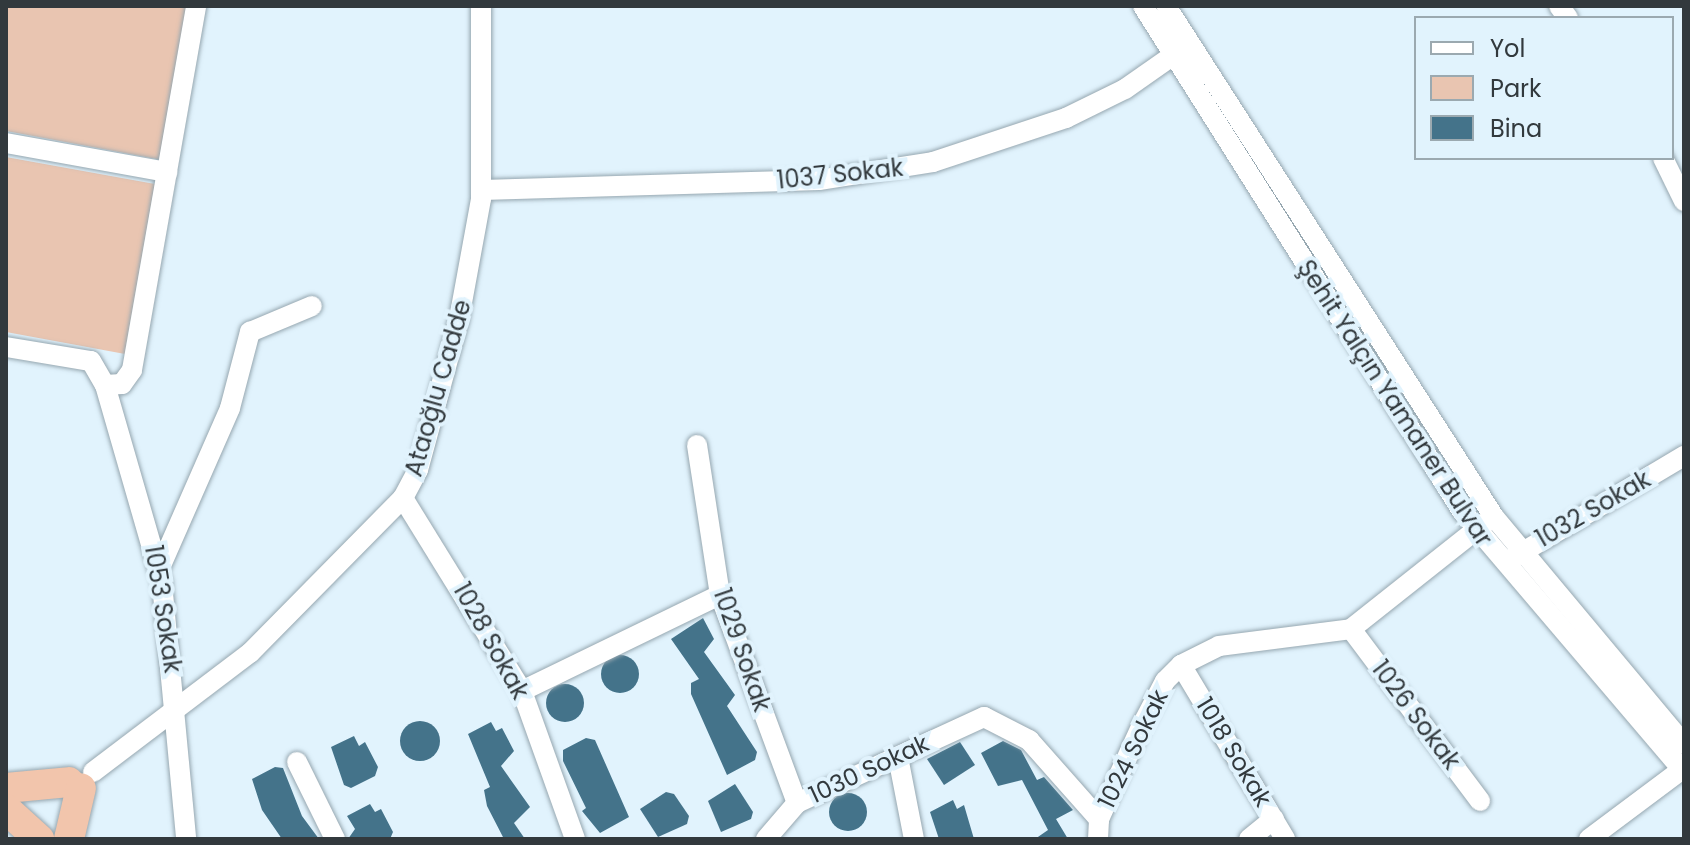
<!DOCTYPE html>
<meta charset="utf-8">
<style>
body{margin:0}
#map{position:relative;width:1690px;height:845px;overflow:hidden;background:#e1f3fd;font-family:Poppins,sans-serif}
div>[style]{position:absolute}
.green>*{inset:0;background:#e9c5b1}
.building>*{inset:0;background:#44738a}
.round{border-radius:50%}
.roads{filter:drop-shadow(0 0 2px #96a7b0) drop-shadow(0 0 2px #96a7b0)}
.minor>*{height:20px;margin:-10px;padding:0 10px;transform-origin:10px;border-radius:10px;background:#fff}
.highway>*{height:30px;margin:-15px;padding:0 15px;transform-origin:15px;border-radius:15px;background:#f2c5ac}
span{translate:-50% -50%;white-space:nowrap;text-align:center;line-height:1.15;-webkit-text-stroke:8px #e1f3fd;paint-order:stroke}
.street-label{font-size:24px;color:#32393d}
.frame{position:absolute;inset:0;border:8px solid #32393d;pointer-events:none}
.legend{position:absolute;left:1414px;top:16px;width:260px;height:144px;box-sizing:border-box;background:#e1f3fd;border:2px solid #9ba9b0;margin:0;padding:10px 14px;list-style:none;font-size:24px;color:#32393d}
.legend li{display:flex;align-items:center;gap:16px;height:40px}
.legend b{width:40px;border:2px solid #9ba9b0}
</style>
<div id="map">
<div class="green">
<i style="clip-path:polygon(6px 6px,189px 6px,162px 160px,6px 131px)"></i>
<i style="clip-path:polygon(6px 157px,155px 184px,125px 354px,6px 332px)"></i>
</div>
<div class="building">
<i style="clip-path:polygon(703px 618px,714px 639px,704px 652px,735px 695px,727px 706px,757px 752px,755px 760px,727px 775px,691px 694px,691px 683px,699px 679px,671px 639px)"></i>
<i class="round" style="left:601px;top:655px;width:38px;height:38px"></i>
<i class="round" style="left:546px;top:684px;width:38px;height:38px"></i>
<i class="round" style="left:400px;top:721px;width:40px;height:40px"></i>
<i style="clip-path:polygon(491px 722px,496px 731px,502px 728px,514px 751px,501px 766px,530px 807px,514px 823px,525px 839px,504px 839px,487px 806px,484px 790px,490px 787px,468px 734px)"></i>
<i style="clip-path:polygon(354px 736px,359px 746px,365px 742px,378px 767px,375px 776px,351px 788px,344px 785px,331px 747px)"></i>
<i style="clip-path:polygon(586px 738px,595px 740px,629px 817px,600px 833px,582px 811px,586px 808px,563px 761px,563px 750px)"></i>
<i style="clip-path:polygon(1003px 741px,1021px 750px,1037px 780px,1044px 777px,1073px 810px,1056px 819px,1068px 839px,1035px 839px,1048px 830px,1022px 780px,998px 786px,981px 753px)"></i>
<i style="clip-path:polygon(960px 742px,975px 765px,944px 785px,927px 759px)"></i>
<i style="clip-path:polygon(275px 767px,283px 768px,302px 816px,319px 839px,282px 839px,262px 810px,252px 779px)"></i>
<i style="clip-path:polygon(735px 784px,753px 812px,751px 819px,721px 832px,708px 801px)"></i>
<i style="clip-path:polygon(666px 792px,674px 794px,689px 816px,687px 824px,658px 837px,640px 809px)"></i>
<i class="round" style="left:829px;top:793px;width:38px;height:38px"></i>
<i style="clip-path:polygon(953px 800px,957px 809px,964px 805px,974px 839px,939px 839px,930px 812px)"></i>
<i style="clip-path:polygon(370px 804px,375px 812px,381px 809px,393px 832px,390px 839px,348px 839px,355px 829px,347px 816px)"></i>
</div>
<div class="roads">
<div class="minor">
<i style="left:1143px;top:6px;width:597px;rotate:57.72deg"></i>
<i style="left:1462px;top:511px;width:343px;rotate:49.6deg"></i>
<i style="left:1166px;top:6px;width:607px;rotate:57.3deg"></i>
<i style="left:1494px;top:517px;width:296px;rotate:50.1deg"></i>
<i style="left:1559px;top:6px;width:15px;rotate:53deg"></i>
<i style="left:6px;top:143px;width:164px;rotate:10.2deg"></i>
<i style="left:1663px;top:158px;width:48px;rotate:64deg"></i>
<i style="left:482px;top:190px;width:337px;rotate:-1.7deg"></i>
<i style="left:819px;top:180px;width:115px;rotate:-9deg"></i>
<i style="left:933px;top:162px;width:140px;rotate:-18.3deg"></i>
<i style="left:1066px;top:118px;width:66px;rotate:-26.2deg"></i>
<i style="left:1125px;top:89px;width:73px;rotate:-35deg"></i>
<i style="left:6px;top:347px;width:86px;rotate:9.4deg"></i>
<i style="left:91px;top:361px;width:28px;rotate:60deg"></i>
<i style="left:105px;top:385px;width:206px;rotate:73.9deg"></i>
<i style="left:162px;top:583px;width:257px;rotate:84.6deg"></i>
<i style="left:105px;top:385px;width:17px;rotate:-3deg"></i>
<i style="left:122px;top:384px;width:17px;rotate:-54deg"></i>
<i style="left:132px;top:370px;width:370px;rotate:-80deg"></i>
<i style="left:697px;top:445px;width:152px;rotate:81.3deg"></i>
<i style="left:720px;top:595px;width:222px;rotate:69.7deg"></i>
<i style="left:403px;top:498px;width:227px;rotate:58.3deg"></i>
<i style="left:522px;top:691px;width:157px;rotate:70.3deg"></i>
<i style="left:1511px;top:559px;width:201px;rotate:-30.8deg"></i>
<i style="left:159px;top:570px;width:177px;rotate:-66.3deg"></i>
<i style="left:230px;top:408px;width:79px;rotate:-75.3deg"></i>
<i style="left:250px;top:332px;width:67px;rotate:-22.8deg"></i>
<i style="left:1351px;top:629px;width:215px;rotate:53.1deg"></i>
<i style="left:1181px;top:665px;width:203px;rotate:59.1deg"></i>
<i style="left:522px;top:691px;width:220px;rotate:-25.9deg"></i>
<i style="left:898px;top:757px;width:84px;rotate:79deg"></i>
<i style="left:297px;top:762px;width:86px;rotate:63.7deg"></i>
<i style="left:93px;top:772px;width:197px;rotate:-37.2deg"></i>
<i style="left:250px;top:653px;width:218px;rotate:-45.4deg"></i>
<i style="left:403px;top:498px;width:32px;rotate:-62deg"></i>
<i style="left:418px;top:470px;width:156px;rotate:-74.8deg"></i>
<i style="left:459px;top:319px;width:122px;rotate:-79.6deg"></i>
<i style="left:481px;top:199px;width:193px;rotate:-90deg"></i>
<i style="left:766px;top:839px;width:48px;rotate:-49.3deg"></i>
<i style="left:797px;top:803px;width:206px;rotate:-24.7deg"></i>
<i style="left:984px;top:717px;width:51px;rotate:27.1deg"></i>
<i style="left:1029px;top:740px;width:106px;rotate:48.5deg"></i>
<i style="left:1098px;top:839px;width:20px;rotate:-87deg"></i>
<i style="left:1099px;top:819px;width:101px;rotate:-65.5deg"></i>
<i style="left:1141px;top:727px;width:52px;rotate:-62.4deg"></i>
<i style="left:1165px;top:681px;width:23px;rotate:-45deg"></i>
<i style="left:1181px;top:665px;width:42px;rotate:-26.6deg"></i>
<i style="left:1219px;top:646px;width:133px;rotate:-7.3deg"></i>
<i style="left:1351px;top:629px;width:172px;rotate:-38.4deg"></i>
<i style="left:1249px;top:839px;width:32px;rotate:-39deg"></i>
<i style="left:1589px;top:839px;width:119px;rotate:-36.8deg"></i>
</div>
<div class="highway">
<i style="left:6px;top:788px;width:63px;rotate:-5.4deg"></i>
<i style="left:6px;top:809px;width:45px;rotate:42.3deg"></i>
<i style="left:69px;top:839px;width:52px;rotate:-76.8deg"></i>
</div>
</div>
<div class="street-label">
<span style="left:840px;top:174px;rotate:-6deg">1037 Sokak</span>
<span style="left:438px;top:388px;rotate:-74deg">Ataoğlu Cadde</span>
<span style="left:1395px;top:403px;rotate:57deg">Şehit Yalçın Yamaner Bulvar</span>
<span style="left:1593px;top:509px;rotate:-30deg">1032 Sokak</span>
<span style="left:163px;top:609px;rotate:81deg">1053 Sokak</span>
<span style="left:491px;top:641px;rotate:61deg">1028 Sokak</span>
<span style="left:742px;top:650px;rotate:71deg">1029 Sokak</span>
<span style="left:1416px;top:715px;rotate:53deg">1026 Sokak</span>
<span style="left:1133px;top:749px;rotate:-64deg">1024 Sokak</span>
<span style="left:1234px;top:752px;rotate:59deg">1018 Sokak</span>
<span style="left:869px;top:769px;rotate:-25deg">1030 Sokak</span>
</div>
<div class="frame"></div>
<ul class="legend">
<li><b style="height:10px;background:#fff"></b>Yol</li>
<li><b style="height:22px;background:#e9c5b1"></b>Park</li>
<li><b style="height:22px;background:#44738a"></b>Bina</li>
</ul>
</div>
